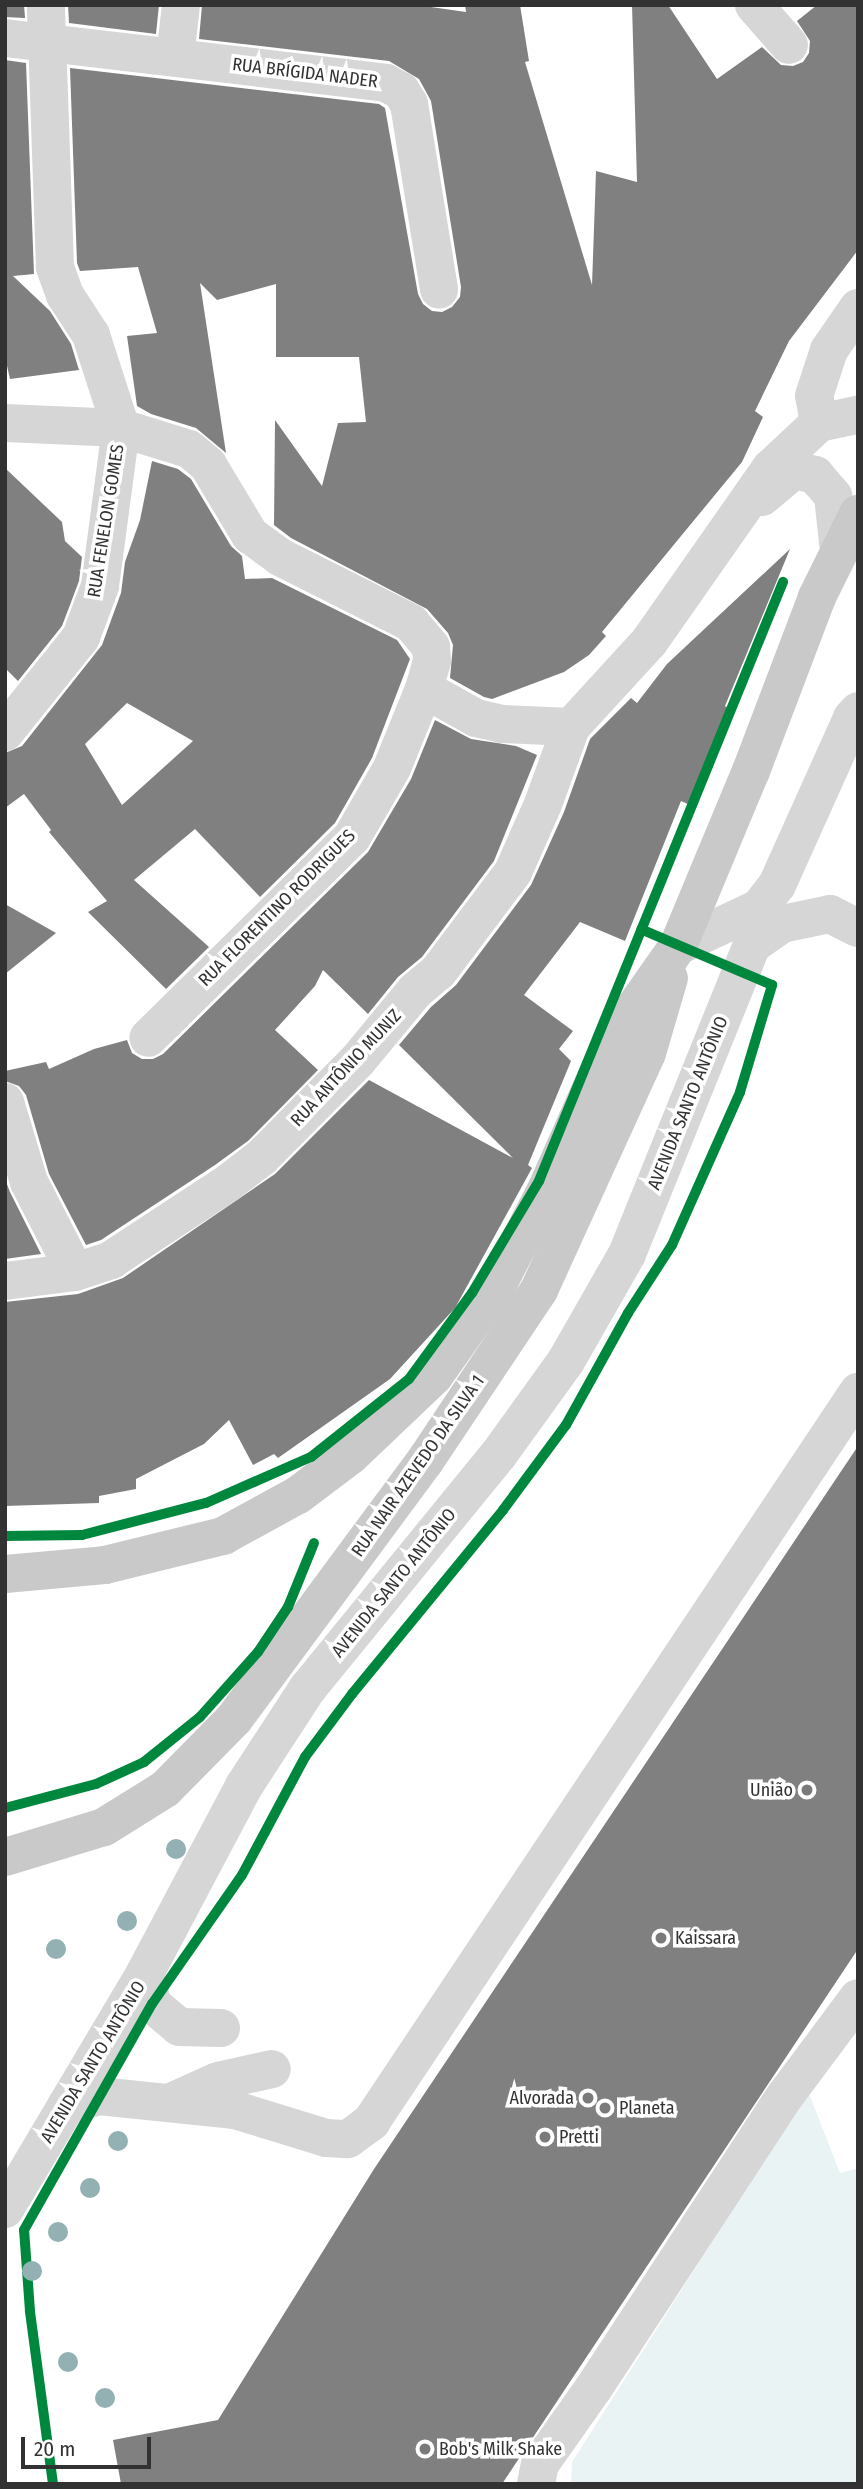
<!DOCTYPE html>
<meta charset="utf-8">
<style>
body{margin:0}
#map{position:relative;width:863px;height:2489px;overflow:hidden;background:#fff;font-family:"Fira Sans Condensed",sans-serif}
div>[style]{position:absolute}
.green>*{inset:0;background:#eaf3f4}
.building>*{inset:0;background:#808080}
.minor>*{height:38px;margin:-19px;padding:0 19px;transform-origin:19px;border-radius:19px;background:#d6d6d6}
.major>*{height:38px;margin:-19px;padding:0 19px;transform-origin:19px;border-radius:19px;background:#c9c9c9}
.cycleway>*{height:10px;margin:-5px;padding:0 5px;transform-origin:5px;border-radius:5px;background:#00873e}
.trees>*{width:20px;height:20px;margin:-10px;border-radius:50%;background:#93b0b2}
.dots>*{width:19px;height:19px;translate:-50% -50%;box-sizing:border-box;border:4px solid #fff;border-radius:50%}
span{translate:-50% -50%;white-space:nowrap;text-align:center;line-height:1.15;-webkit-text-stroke:7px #fff;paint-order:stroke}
.street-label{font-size:18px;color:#323232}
.poi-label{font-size:18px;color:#323232}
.right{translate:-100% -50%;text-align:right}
.left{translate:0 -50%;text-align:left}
.frame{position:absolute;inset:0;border:7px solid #323232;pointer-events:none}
.scale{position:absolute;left:21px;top:2437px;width:130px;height:32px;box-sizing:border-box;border:4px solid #323232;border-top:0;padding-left:9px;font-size:21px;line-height:24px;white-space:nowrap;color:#323232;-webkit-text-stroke:5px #fff;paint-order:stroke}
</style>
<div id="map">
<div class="green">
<i style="clip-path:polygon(808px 2091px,840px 2173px,858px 2168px,858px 2484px,571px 2484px,572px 2462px)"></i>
</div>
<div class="building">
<i style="clip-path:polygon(5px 5px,24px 5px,25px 18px,5px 17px)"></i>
<i style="clip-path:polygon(68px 5px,159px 5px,156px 34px,69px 23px)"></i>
<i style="clip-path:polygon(202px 5px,417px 5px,466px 12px,465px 5px,520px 5px,529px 61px,525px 62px,592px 285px,596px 171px,637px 182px,632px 5px,668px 5px,717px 79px,762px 47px,781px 65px,793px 66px,803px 62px,809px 53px,810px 41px,797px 21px,817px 5px,858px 5px,858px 250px,789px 341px,755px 411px,763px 417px,742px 462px,602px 632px,606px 636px,589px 655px,564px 672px,492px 699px,484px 697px,450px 678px,453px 645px,448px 633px,427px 609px,291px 538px,274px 525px,275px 420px,322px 486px,338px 423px,366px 422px,359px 357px,276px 357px,276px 284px,217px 300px,200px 283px,226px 453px,196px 428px,151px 414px,137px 406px,127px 336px,157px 333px,138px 267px,80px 271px,77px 263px,70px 68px,379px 104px,385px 108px,418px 294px,423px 304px,432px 311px,442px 312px,452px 307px,460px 297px,461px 287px,431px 101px,419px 79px,389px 61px,199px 39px)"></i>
<i style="clip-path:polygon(5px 60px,26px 63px,34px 274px,13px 276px,50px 311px,71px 344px,79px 370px,10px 379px,5px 357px)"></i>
<i style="clip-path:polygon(evenodd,152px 461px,178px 469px,191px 479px,231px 546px,242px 556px,245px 579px,272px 578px,397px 640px,410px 659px,372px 758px,335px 823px,260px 897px,195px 829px,134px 880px,209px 947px,166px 989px,88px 912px,107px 901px,49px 832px,51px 830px,24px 794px,5px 808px,5px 753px,22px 746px,102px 645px,121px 593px,125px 562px,140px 520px,152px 461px,127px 703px,193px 741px,122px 805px,85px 744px,127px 703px)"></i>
<i style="clip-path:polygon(5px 468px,62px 522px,65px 541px,82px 557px,79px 581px,62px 626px,18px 681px,5px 668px)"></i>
<i style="clip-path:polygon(790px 549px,725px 706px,731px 710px,690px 805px,681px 801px,625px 941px,580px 922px,524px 995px,573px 1031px,559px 1049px,571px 1061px,528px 1165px,532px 1168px,455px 1308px,390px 1379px,278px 1458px,274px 1454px,253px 1465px,229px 1420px,204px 1444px,136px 1479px,136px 1489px,99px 1496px,99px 1503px,5px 1506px,5px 1302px,78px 1294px,123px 1278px,275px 1174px,369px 1080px,513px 1158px,399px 1045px,431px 1007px,456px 985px,531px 885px,564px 812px,590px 739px,631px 698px,637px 703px,667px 664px)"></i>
<i style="clip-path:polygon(435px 720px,471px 739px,516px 746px,537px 755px,494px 861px,422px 957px,398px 977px,368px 1014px,323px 970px,315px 986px,275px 1030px,318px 1070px,248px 1141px,215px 1165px,101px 1240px,86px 1245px,49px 1174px,26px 1095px,19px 1086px,5px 1081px,5px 1071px,46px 1062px,49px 1069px,94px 1049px,127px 1040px,132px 1053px,142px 1059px,153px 1059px,163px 1054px,368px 852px,411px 779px)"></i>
<i style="clip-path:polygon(5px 904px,56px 933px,5px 974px)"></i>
<i style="clip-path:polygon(5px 1179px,10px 1192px,41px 1254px,5px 1259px)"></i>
<i style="clip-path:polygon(858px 1446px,858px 1949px,502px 2484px,121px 2484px,113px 2440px,218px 2420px,374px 2169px)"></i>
</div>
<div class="minor">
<i style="left:754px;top:5px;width:53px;rotate:48.8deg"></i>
<i style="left:5px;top:38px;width:384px;rotate:6.7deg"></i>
<i style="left:386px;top:83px;width:17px;rotate:28deg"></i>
<i style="left:401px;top:91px;width:15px;rotate:58deg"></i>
<i style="left:409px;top:104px;width:188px;rotate:80.8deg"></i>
<i style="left:175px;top:57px;width:52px;rotate:-83.4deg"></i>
<i style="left:5px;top:423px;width:116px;rotate:2.5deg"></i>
<i style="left:121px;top:428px;width:71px;rotate:17.2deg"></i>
<i style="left:189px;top:449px;width:25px;rotate:40deg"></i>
<i style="left:208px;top:465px;width:82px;rotate:59deg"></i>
<i style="left:250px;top:535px;width:37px;rotate:36deg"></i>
<i style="left:280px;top:557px;width:147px;rotate:26.7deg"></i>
<i style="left:411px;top:623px;width:31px;rotate:50deg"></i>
<i style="left:431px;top:647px;width:14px;rotate:86deg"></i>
<i style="left:432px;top:661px;width:29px;rotate:106deg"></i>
<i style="left:424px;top:689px;width:85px;rotate:112.1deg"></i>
<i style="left:392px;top:768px;width:80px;rotate:120.1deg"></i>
<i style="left:352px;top:837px;width:286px;rotate:135.4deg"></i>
<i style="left:819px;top:423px;width:27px;rotate:-100deg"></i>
<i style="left:814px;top:396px;width:48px;rotate:-71.9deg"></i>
<i style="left:829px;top:350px;width:51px;rotate:-55.4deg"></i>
<i style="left:762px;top:497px;width:42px;rotate:-40.2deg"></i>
<i style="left:794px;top:470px;width:22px;rotate:13deg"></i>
<i style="left:815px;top:475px;width:28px;rotate:49deg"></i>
<i style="left:833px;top:496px;width:55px;rotate:83.8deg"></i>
<i style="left:424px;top:689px;width:60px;rotate:29.1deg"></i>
<i style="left:476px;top:718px;width:27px;rotate:13deg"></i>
<i style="left:502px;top:724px;width:69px;rotate:2.5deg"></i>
<i style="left:5px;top:732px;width:122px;rotate:-51.3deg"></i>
<i style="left:81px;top:637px;width:54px;rotate:-69.6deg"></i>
<i style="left:100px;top:586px;width:159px;rotate:-82.4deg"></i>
<i style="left:121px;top:428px;width:98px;rotate:-107.9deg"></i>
<i style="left:91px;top:335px;width:48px;rotate:-123deg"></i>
<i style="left:65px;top:295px;width:30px;rotate:-110deg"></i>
<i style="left:55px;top:267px;width:262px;rotate:-92deg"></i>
<i style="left:678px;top:946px;width:89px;rotate:-25.1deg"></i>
<i style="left:759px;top:908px;width:29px;rotate:-52deg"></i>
<i style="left:777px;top:885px;width:183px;rotate:-65.8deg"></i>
<i style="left:852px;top:718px;width:9px;rotate:-49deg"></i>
<i style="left:5px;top:1102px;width:84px;rotate:73.3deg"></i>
<i style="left:29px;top:1182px;width:101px;rotate:62.9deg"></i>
<i style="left:5px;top:1281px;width:71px;rotate:-7.3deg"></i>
<i style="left:75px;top:1272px;width:38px;rotate:-18deg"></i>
<i style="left:111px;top:1260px;width:140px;rotate:-33.3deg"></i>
<i style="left:228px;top:1183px;width:43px;rotate:-37.4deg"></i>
<i style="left:262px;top:1157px;width:136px;rotate:-45.3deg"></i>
<i style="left:358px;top:1060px;width:89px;rotate:-50.4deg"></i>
<i style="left:415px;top:991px;width:30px;rotate:-40deg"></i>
<i style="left:438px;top:972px;width:125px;rotate:-53.1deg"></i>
<i style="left:513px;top:872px;width:74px;rotate:-66.2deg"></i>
<i style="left:543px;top:804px;width:82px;rotate:-70deg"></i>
<i style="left:571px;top:727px;width:115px;rotate:-47.5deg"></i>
<i style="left:649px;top:642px;width:213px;rotate:-55deg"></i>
<i style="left:771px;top:468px;width:66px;rotate:-43.2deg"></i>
<i style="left:819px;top:423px;width:40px;rotate:-12deg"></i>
<i style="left:145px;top:1973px;width:32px;rotate:77deg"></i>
<i style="left:152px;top:2004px;width:35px;rotate:40deg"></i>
<i style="left:179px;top:2027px;width:42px;rotate:1.4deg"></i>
<i style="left:171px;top:2102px;width:51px;rotate:-24.1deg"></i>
<i style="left:218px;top:2081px;width:55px;rotate:-12.5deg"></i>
<i style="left:66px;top:2106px;width:34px;rotate:-17deg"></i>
<i style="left:99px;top:2096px;width:137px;rotate:5.9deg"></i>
<i style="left:235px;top:2110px;width:95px;rotate:17.1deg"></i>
<i style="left:326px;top:2138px;width:22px;rotate:3deg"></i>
<i style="left:348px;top:2139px;width:29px;rotate:-36deg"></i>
<i style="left:371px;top:2122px;width:878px;rotate:-56.29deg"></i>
<i style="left:5px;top:2209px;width:274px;rotate:-59.3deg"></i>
<i style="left:145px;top:1973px;width:212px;rotate:-62.1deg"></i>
<i style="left:244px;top:1786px;width:117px;rotate:-56.9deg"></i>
<i style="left:308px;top:1688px;width:302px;rotate:-50.8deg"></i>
<i style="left:499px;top:1454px;width:115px;rotate:-54.2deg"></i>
<i style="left:566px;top:1361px;width:123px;rotate:-60.3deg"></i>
<i style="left:627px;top:1254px;width:333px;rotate:-68deg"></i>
<i style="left:752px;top:945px;width:37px;rotate:-35deg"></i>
<i style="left:782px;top:924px;width:49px;rotate:-11.8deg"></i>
<i style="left:830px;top:914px;width:31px;rotate:27deg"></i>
<i style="left:536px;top:2484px;width:20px;rotate:-79deg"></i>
<i style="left:540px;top:2464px;width:92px;rotate:-54.8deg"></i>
<i style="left:593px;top:2389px;width:350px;rotate:-56.8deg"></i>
<i style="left:785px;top:2096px;width:122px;rotate:-53.3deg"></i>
</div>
<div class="major">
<i style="left:5px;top:1574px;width:100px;rotate:-5.1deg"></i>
<i style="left:105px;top:1565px;width:122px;rotate:-13.8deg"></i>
<i style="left:223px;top:1536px;width:85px;rotate:-28.7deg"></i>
<i style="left:298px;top:1495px;width:66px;rotate:-37deg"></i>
<i style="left:351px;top:1455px;width:115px;rotate:-43.6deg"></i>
<i style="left:434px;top:1376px;width:108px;rotate:-54.8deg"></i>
<i style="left:496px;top:1288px;width:112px;rotate:-63deg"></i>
<i style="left:547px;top:1188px;width:165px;rotate:-66.1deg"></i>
<i style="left:614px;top:1037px;width:111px;rotate:-54.9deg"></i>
<i style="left:678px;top:946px;width:190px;rotate:-67.4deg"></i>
<i style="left:751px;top:771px;width:186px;rotate:-69.2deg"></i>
<i style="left:817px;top:597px;width:93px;rotate:-63.7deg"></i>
<i style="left:5px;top:1857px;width:103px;rotate:-16.9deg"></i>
<i style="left:104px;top:1827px;width:72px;rotate:-31.9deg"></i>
<i style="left:165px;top:1789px;width:98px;rotate:-45.4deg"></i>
<i style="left:234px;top:1719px;width:321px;rotate:-53.5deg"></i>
<i style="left:425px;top:1461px;width:206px;rotate:-56.3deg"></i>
<i style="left:539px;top:1290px;width:260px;rotate:-65.5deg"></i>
<i style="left:647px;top:1053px;width:78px;rotate:-73.7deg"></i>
</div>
<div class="cycleway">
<i style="left:5px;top:1536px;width:77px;rotate:-0.7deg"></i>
<i style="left:82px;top:1535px;width:128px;rotate:-14.5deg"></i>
<i style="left:206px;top:1503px;width:115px;rotate:-23.7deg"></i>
<i style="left:311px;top:1457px;width:125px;rotate:-38.5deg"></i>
<i style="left:409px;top:1379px;width:107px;rotate:-53.8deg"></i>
<i style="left:472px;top:1293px;width:131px;rotate:-59.1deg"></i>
<i style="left:539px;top:1181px;width:647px;rotate:-67.84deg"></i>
<i style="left:5px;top:1808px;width:94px;rotate:-14.8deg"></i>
<i style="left:96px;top:1784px;width:53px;rotate:-24.6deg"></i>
<i style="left:144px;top:1762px;width:72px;rotate:-38.8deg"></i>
<i style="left:200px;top:1717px;width:87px;rotate:-48.3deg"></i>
<i style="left:258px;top:1652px;width:54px;rotate:-56.3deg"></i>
<i style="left:288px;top:1607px;width:69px;rotate:-67.9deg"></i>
<i style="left:53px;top:2484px;width:175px;rotate:-97.6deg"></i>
<i style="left:30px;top:2311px;width:81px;rotate:-94.2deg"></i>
<i style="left:24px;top:2230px;width:260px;rotate:-60.5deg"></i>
<i style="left:152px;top:2004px;width:157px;rotate:-55.1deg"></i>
<i style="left:242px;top:1875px;width:134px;rotate:-61.9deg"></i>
<i style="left:305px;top:1757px;width:79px;rotate:-53.3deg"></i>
<i style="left:352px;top:1694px;width:238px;rotate:-50.6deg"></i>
<i style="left:503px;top:1510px;width:106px;rotate:-53.5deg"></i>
<i style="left:566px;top:1425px;width:128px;rotate:-61deg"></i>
<i style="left:628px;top:1313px;width:81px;rotate:-57.1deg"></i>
<i style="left:672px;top:1245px;width:167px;rotate:-66deg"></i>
<i style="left:740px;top:1092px;width:112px;rotate:-73.3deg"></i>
<i style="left:772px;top:985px;width:142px;rotate:-156.9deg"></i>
</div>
<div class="trees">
<i style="left:176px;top:1849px"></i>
<i style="left:127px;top:1921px"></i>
<i style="left:56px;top:1949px"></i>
<i style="left:118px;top:2141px"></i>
<i style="left:90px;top:2188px"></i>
<i style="left:58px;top:2232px"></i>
<i style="left:32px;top:2271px"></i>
<i style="left:68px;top:2362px"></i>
<i style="left:105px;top:2398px"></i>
</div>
<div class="dots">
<i style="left:807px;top:1790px;background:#7a7a7a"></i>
<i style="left:661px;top:1938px;background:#7a7a7a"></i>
<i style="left:588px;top:2098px;background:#7a7a7a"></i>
<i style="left:605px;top:2108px;background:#7a7a7a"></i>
<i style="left:545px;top:2137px;background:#7a7a7a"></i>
<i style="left:425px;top:2449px;background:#7a7a7a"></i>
</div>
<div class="street-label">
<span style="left:305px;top:73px;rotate:7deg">RUA BRÍGIDA NADER</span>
<span style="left:106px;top:521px;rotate:-81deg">RUA FENELON GOMES</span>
<span style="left:277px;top:908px;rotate:-45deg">RUA FLORENTINO RODRIGUES</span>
<span style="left:346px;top:1068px;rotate:-47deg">RUA ANTÔNIO MUNIZ</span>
<span style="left:688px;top:1103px;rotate:-68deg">AVENIDA SANTO ANTÔNIO</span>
<span style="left:418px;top:1466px;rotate:-55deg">RUA NAIR AZEVEDO DA SILVA 1</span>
<span style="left:394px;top:1583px;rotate:-51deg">AVENIDA SANTO ANTÔNIO</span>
<span style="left:93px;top:2062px;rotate:-59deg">AVENIDA SANTO ANTÔNIO</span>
</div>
<div class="poi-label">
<span class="right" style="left:793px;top:1790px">União</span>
<span class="left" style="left:675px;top:1938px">Kaissara</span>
<span class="right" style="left:574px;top:2098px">Alvorada</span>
<span class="left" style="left:619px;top:2108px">Planeta</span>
<span class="left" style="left:559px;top:2137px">Pretti</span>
<span class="left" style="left:439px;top:2449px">Bob's Milk Shake</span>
</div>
<div class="frame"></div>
<div class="scale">20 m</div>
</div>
